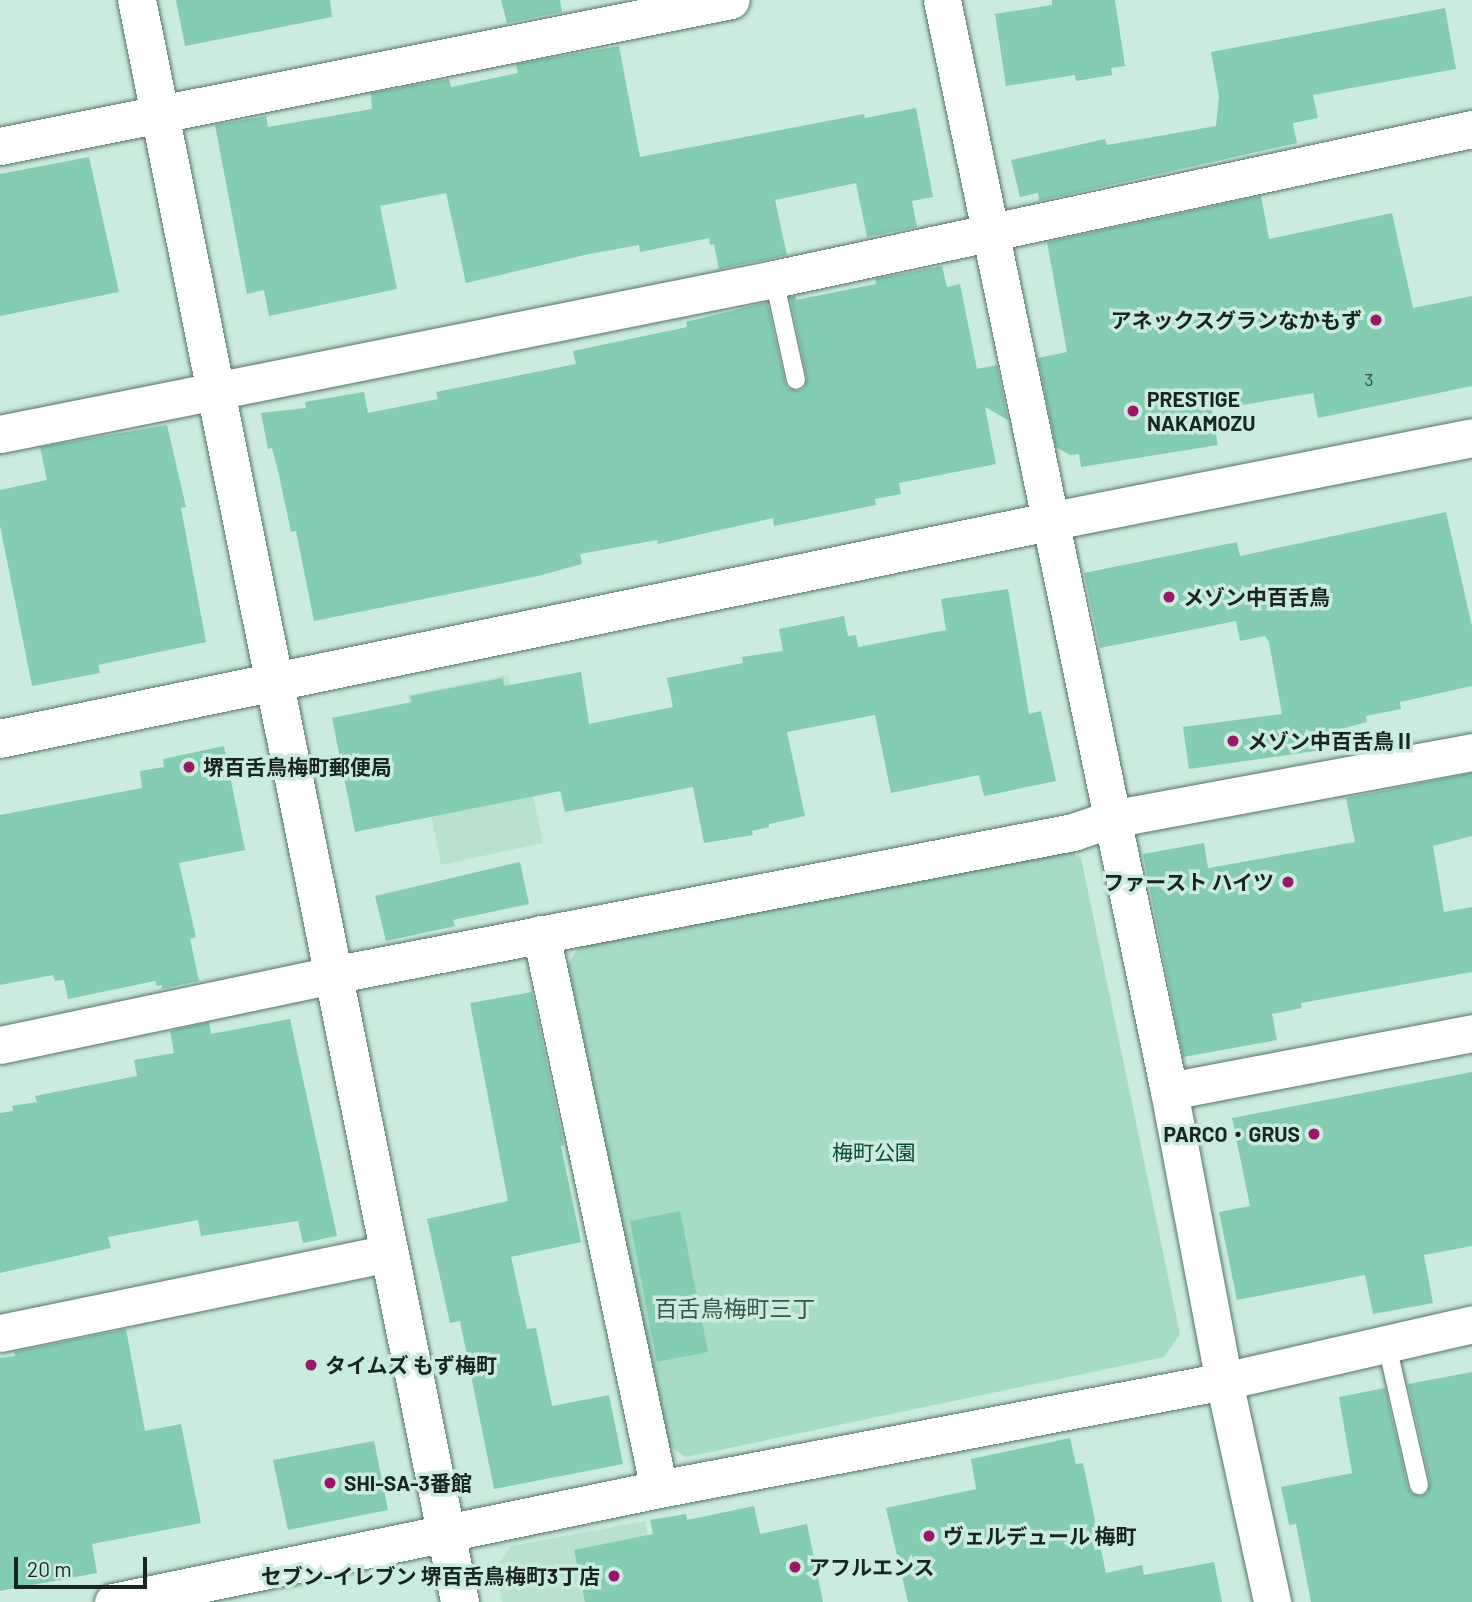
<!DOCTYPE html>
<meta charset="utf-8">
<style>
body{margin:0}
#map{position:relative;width:1472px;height:1602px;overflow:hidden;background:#caebdd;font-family:Barlow,"Noto Sans JP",sans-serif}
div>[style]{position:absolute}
.built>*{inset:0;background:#b8e1d0}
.green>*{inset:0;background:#a6dbc6}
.building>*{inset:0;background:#84cdb2}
.roads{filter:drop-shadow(0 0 2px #567367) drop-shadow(0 0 2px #567367)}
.service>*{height:18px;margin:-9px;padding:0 9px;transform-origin:9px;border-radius:9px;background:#fff}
.minor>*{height:37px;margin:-18.5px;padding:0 18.5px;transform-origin:18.5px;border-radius:18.5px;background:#fff}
.tertiary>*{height:38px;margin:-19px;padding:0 19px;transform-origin:19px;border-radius:19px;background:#fff}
.dots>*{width:19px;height:19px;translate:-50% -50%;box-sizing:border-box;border:4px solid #caebdd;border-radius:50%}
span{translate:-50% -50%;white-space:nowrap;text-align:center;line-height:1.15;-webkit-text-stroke:7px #caebdd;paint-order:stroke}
.number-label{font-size:18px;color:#334f44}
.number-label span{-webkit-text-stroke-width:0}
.poi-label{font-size:21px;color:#182520;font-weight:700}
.right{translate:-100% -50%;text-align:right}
.left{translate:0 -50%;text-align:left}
.park-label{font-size:21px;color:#0a4937}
.neighbourhood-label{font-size:23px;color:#3a574c}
.scale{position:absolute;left:14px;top:1557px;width:133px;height:32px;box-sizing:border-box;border:4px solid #182520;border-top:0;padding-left:9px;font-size:21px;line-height:24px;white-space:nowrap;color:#182520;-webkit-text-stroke:5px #caebdd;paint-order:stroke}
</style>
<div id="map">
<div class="built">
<i style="clip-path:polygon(508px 675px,543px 843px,441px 865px,408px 695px)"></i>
<i style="clip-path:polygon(645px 1521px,660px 1602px,502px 1602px,495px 1568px,511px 1546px)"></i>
</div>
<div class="green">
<i style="clip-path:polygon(1063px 847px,1081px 858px,1180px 1334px,1164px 1357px,686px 1457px,668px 1446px,568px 964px,579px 947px)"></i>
</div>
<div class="building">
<i style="clip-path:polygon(176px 0,330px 0,332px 17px,185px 46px)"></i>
<i style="clip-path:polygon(501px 0,560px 0,562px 12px,507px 23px)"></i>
<i style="clip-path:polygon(1052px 0,1115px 0,1125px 66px,1111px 68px,1112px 75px,1076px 81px,1075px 75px,1006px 86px,995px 14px,1052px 5px)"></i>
<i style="clip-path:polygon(1445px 8px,1456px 69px,1313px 95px,1318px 118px,1293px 123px,1297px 143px,1039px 201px,1038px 193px,1020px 197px,1011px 160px,1105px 139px,1107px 145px,1216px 126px,1219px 96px,1211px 52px)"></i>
<i style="clip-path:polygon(619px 46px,640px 157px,864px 114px,865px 118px,916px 108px,933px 197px,912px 201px,917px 227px,867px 237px,856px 183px,775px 200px,787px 255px,719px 269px,714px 244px,710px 245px,709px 238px,640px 252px,639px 245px,589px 254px,466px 283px,446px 193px,380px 206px,397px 289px,269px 316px,264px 290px,247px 294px,215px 125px,266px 116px,268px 127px,372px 109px,371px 93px,449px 79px,451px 87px,518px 73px,516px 64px)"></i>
<i style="clip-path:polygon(89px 157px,119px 292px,0 316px,0 174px)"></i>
<i style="clip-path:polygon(1261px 196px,1269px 239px,1392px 213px,1413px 308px,1472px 296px,1472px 386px,1318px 418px,1313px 393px,1212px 410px,1218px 445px,1081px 467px,1079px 454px,1070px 455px,1056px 447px,1038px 358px,1067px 352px,1047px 242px)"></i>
<i style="clip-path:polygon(942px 266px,947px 287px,960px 284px,977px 369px,997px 365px,1008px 420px,985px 407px,996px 464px,899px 483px,901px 494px,875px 499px,876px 505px,774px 526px,773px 518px,658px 544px,657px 540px,580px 554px,582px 564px,538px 576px,314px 621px,296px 531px,291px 532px,279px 475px,272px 448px,268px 449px,261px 413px,306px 408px,305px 402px,364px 392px,368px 413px,438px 399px,436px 392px,576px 364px,573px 351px,687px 327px,686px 322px,767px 302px,785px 382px,788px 388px,798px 391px,804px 388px,807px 378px,790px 297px,795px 296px,796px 300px,876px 284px,875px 279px)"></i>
<i style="clip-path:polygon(167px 425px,186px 507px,181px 508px,206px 642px,98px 665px,100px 673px,32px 686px,0 526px,0 490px,47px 480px,40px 447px)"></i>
<i style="clip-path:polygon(1446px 512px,1472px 626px,1472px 686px,1400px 702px,1401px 709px,1366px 716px,1367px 722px,1319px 735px,1322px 750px,1189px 769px,1183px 727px,1282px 714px,1269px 642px,1265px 636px,1240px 641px,1236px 621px,1100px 648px,1084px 573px,1237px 542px,1240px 556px)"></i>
<i style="clip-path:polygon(1008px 589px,1029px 714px,1041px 711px,1056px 781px,984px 796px,979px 775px,891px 793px,875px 715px,787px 732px,805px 816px,769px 824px,769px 827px,752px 831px,753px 835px,704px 843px,693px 787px,565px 812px,560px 791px,355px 832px,332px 718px,412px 702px,410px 696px,503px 678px,504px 686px,581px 672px,589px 724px,673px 707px,667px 678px,743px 663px,742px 657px,783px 651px,779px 629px,844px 616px,848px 636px,856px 635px,858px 647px,946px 630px,941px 599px)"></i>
<i style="clip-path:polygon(224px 746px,245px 850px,179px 863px,196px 937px,190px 939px,199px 981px,162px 989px,162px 985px,157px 986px,155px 981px,68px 999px,64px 980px,55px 981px,53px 975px,0 985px,0 815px,142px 788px,140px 771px,164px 767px,163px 759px)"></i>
<i style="clip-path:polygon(1472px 773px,1472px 836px,1433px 846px,1444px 912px,1472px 907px,1472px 972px,1301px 1003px,1302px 1008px,1272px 1014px,1277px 1040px,1183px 1057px,1143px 854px,1204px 843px,1208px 868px,1355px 842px,1346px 798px)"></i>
<i style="clip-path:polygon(520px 862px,529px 904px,453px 920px,455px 926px,386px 941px,375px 896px)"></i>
<i style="clip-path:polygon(532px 992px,564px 1145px,561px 1146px,581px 1242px,511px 1257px,527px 1329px,536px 1328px,552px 1406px,609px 1395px,623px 1464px,494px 1489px,460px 1321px,450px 1323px,427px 1219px,508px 1201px,470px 1003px)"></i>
<i style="clip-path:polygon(290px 1019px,337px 1236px,303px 1243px,298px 1221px,201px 1236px,198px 1220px,108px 1237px,111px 1248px,0 1273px,0 1113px,13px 1111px,12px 1106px,37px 1102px,35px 1096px,137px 1076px,134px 1060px,174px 1053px,170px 1031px,209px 1022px,211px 1034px)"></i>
<i style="clip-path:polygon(1472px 1072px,1472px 1246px,1424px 1255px,1433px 1303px,1373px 1314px,1365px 1275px,1237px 1300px,1219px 1212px,1250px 1206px,1232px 1118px)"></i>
<i style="clip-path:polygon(680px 1211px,708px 1352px,657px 1362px,630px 1221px)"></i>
<i style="clip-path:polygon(126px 1329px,145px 1431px,181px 1424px,201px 1523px,92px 1544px,97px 1573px,0 1591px,0 1358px,15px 1356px,14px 1352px)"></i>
<i style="clip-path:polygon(1472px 1372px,1472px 1602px,1311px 1602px,1296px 1524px,1289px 1525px,1281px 1487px,1352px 1473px,1339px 1397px,1385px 1388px,1408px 1488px,1411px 1493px,1421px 1496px,1427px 1493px,1430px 1482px,1408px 1384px)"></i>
<i style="clip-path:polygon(1070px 1438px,1076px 1464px,1083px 1463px,1106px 1573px,1142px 1565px,1144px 1575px,1214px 1562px,1222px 1602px,908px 1602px,886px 1508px,976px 1489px,971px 1459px)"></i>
<i style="clip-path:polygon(374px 1441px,388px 1510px,288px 1530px,273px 1460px)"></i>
<i style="clip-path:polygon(754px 1506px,760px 1534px,807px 1524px,823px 1602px,585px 1602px,574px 1550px,653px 1534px,650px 1520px,686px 1514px,687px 1520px)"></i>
</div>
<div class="roads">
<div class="service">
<i style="left:774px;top:279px;width:103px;rotate:77.7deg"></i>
<i style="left:1386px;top:1341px;width:148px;rotate:77.1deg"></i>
</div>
<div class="minor">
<i style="left:942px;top:0;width:1114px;rotate:78.25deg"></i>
<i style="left:1169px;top:1091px;width:295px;rotate:79.3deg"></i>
<i style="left:1224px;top:1381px;width:226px;rotate:77.7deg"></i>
<i style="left:0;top:146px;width:745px;rotate:-11.29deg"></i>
<i style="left:0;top:434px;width:789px;rotate:-11.32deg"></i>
<i style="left:774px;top:279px;width:714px;rotate:-12.13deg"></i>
<i style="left:541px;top:934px;width:567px;rotate:78deg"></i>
<i style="left:0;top:1045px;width:339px;rotate:-11.9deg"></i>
<i style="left:332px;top:975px;width:755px;rotate:-10.92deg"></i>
<i style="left:1073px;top:832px;width:40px;rotate:-18.9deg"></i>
<i style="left:1111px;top:819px;width:367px;rotate:-10.5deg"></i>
<i style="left:1169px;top:1091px;width:309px;rotate:-10.8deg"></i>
<i style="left:0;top:1333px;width:397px;rotate:-11.6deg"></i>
<i style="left:113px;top:1602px;width:558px;rotate:-11.69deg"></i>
<i style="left:659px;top:1489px;width:575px;rotate:-10.82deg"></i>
<i style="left:1224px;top:1381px;width:254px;rotate:-12.9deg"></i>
</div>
<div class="tertiary">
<i style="left:137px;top:0;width:1634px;rotate:78.6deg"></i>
<i style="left:0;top:739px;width:1071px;rotate:-11.69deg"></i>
<i style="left:1049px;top:522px;width:431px;rotate:-11.2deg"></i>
</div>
</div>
<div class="dots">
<i style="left:1376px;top:320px;background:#9a166a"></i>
<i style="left:1133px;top:411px;background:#9a166a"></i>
<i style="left:1169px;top:597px;background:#9a166a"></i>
<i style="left:1233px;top:741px;background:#9a166a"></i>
<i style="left:189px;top:767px;background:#9a166a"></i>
<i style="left:1288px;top:882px;background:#9a166a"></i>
<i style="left:1314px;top:1134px;background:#9a166a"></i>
<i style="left:311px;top:1365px;background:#9a166a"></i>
<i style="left:330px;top:1483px;background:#9a166a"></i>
<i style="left:929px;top:1536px;background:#9a166a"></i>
<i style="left:795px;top:1567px;background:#9a166a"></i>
<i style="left:614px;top:1576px;background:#9a166a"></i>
</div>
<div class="number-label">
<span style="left:1369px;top:379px">3</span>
</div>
<div class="poi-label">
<span class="right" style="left:1362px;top:320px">アネックスグランなかもず</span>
<span class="left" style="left:1147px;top:411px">PRESTIGE<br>NAKAMOZU</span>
<span class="left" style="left:1183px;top:597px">メゾン中百舌鳥</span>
<span class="left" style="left:1247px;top:741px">メゾン中百舌鳥Ⅱ</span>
<span class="left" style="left:203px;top:767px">堺百舌鳥梅町郵便局</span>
<span class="right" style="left:1274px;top:882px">ファースト ハイツ</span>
<span class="right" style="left:1300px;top:1134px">PARCO・GRUS</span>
<span class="left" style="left:325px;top:1365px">タイムズ もず梅町</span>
<span class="left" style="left:344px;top:1483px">SHI-SA-3番館</span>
<span class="left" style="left:943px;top:1536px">ヴェルデュール 梅町</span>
<span class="left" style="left:809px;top:1567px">アフルエンス</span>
<span class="right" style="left:600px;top:1576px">セブン-イレブン 堺百舌鳥梅町3丁店</span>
</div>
<div class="park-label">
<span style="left:874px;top:1152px">梅町公園</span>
</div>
<div class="neighbourhood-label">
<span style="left:735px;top:1308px">百舌鳥梅町三丁</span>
</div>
<div class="scale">20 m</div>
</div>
